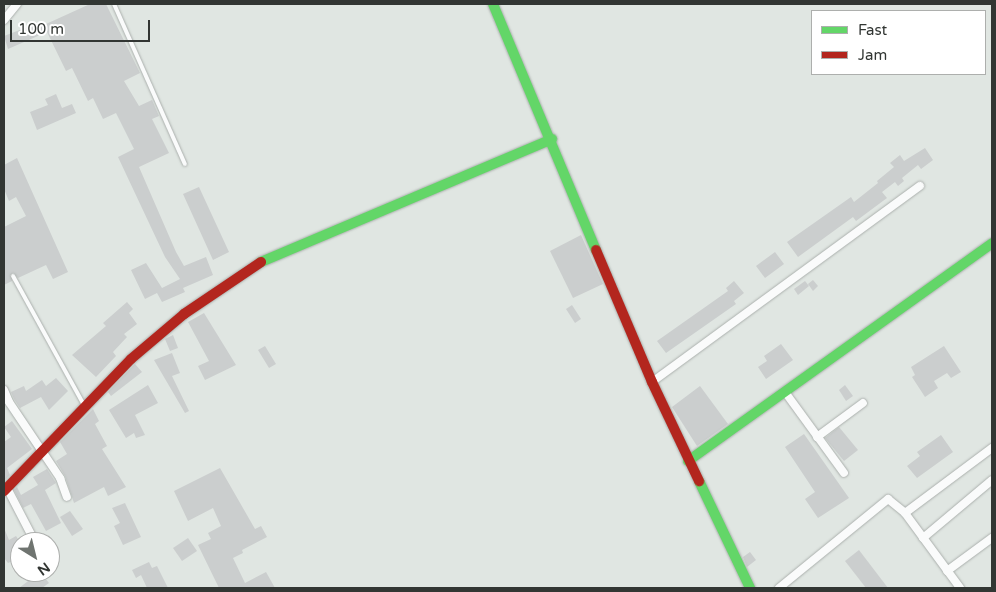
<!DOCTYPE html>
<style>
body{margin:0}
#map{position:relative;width:996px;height:592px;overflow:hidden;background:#e0e6e2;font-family:"Varela Round",sans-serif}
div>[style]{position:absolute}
.building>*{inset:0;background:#cbcece}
.roads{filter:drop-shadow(0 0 1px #abb0ad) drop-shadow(0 0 1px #abb0ad)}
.lane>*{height:4px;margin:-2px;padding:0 2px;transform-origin:2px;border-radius:2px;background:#fafbfb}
.street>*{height:8px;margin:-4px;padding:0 4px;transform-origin:4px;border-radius:4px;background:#fafbfb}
.fast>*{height:10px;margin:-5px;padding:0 5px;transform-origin:5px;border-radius:5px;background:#63d668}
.jam>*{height:10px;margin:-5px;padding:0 5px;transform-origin:5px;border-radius:5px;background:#b3261e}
span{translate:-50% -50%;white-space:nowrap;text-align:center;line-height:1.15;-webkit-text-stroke:4px #fff;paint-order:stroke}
.frame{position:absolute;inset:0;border:5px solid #323633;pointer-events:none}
.legend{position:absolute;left:811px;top:10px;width:175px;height:65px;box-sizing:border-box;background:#fff;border:1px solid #adafad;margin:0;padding:6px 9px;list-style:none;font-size:15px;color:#323633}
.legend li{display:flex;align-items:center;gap:10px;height:25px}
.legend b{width:25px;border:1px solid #adafad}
.north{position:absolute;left:10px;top:532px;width:50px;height:50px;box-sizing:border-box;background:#fff;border:1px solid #adafad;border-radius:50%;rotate:144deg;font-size:14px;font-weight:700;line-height:20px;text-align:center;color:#323633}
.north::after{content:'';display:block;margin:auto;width:18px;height:22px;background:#6f7470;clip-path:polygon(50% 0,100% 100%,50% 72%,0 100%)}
.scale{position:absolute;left:10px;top:20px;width:140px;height:22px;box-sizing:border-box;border:2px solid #323633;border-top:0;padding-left:6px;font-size:15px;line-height:18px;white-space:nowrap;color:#323633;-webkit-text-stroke:4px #fff;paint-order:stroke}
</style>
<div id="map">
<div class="building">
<i style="clip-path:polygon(90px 4px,106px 4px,140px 73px,124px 81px,139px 106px,152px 100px,159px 116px,152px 119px,169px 153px,139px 167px,176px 252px,184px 266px,206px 257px,213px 275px,183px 288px,185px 292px,162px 302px,157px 293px,145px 299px,131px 270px,146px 263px,162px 288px,180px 279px,165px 257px,118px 157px,134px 149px,116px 113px,103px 119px,93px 98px,88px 101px,72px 68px,66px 71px,47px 32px,8px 49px,4px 36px,33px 25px,35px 29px)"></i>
<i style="clip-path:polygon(56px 94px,62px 108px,72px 104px,76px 113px,37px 130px,30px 112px,48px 105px,45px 99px)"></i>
<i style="clip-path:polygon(925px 148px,933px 160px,921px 169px,918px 165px,902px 178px,904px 181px,898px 186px,895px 182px,882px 192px,887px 198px,856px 221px,853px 217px,798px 257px,787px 242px,851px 197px,854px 202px,878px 183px,877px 181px,894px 167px,890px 163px,900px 155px,904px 161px)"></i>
<i style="clip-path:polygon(17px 158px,68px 272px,53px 279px,46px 265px,18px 278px,12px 273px,12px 281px,4px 285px,4px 227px,26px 216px,16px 197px,9px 201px,4px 189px,4px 165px)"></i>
<i style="clip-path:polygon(199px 187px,229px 252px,213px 260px,183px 194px)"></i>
<i style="clip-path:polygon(581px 235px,603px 284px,573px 298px,550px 251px)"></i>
<i style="clip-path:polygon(775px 252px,784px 264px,765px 278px,756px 266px)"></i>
<i style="clip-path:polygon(813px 280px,818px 286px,813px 291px,808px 284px)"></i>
<i style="clip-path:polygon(734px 281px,744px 293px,734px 301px,736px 304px,666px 353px,657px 341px,728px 291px,726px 288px)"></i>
<i style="clip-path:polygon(805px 281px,809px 286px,798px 295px,794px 289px)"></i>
<i style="clip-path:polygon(127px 302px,133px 309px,129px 313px,137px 324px,124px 334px,127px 337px,113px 352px,116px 356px,96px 377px,72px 355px,106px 326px,103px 323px)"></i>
<i style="clip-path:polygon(572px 305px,581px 319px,575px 323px,566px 309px)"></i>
<i style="clip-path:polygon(204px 313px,236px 365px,205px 380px,198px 366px,209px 361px,188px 322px)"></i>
<i style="clip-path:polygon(173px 335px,178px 348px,170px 351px,165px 339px)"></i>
<i style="clip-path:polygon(781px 344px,793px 360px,766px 379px,758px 367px,767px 361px,764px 356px)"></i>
<i style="clip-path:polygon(265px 346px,276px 364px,269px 368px,258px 350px)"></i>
<i style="clip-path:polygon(944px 346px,961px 372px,951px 378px,947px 373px,934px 381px,938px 388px,925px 397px,912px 377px,915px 375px,911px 367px)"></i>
<i style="clip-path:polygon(172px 353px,180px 373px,172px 376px,189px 411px,185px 413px,154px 360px)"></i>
<i style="clip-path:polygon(135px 364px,142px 372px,111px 396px,108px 392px)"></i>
<i style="clip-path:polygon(56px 378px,68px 391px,49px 410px,41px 397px,20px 408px,14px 399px,11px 392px,24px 386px,26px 391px,42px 380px,46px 386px)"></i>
<i style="clip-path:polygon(148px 385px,158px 403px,135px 415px,145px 435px,136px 438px,134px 433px,126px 438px,109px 410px)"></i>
<i style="clip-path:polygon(845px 385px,853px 396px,846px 401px,839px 390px)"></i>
<i style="clip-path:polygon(700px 386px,728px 424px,697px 446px,672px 407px)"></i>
<i style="clip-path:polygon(93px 409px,99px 421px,95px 424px,107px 446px,102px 449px,126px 487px,108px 496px,104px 487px,74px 503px,65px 476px,56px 461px,67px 454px,60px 442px)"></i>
<i style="clip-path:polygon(12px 421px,32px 449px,7px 468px,10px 475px,5px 480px,4px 442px,11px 437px,4px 427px)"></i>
<i style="clip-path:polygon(839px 427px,858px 450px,844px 461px,825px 438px)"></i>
<i style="clip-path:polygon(804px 434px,849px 498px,818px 518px,805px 499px,815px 492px,785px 447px)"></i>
<i style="clip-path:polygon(941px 435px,953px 452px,917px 478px,907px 466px,920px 456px,917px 452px)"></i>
<i style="clip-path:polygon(220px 468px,255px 529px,261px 526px,267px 537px,242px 550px,243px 553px,233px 558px,245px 583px,266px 572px,275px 588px,219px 588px,198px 545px,211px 539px,208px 533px,221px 526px,213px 508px,188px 521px,174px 491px)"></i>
<i style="clip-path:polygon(47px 469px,56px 483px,45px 490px,61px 523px,46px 531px,31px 504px,23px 508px,14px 490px,17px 487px,21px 495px,38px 485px,33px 477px)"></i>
<i style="clip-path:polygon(125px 503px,141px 537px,123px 545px,114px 526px,120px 523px,112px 508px)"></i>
<i style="clip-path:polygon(70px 511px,83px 529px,72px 536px,60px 517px)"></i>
<i style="clip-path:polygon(4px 528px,9px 540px,16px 536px,20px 542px,20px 558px,8px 563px,4px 558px)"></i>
<i style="clip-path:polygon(188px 538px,197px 551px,182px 561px,173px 548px)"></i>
<i style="clip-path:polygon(859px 550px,888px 588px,866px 588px,845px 561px)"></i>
<i style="clip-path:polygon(750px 552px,756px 560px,747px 567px,743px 557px)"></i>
<i style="clip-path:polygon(149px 562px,152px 568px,157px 566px,168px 588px,147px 588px,141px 575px,136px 578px,132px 570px)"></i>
<i style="clip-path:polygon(40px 572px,49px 583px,42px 588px,19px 588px)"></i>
</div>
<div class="roads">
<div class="lane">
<i style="left:114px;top:4px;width:175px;rotate:66.1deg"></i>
<i style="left:13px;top:276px;width:147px;rotate:61.2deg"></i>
</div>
<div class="street">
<i style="left:4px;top:20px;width:21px;rotate:-51deg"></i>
<i style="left:652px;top:382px;width:332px;rotate:-36.2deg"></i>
<i style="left:4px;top:390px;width:13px;rotate:67deg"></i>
<i style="left:9px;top:402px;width:92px;rotate:56.1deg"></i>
<i style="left:60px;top:478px;width:20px;rotate:70deg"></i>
<i style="left:785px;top:392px;width:100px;rotate:53.9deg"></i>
<i style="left:817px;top:437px;width:57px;rotate:-36.5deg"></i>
<i style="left:7px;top:488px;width:61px;rotate:62.6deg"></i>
<i style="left:905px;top:513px;width:109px;rotate:-36.8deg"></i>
<i style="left:923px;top:538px;width:90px;rotate:-40deg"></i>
<i style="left:947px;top:571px;width:56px;rotate:-36.3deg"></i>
<i style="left:779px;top:588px;width:141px;rotate:-39.2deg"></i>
<i style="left:888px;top:499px;width:22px;rotate:39deg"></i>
<i style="left:905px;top:513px;width:93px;rotate:53.7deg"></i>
</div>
<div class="fast">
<i style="left:493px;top:4px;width:267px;rotate:67.3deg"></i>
<i style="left:261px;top:262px;width:316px;rotate:-22.9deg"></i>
<i style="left:688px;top:461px;width:374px;rotate:-35.6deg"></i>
<i style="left:699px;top:481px;width:119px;rotate:64.5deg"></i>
</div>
<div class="jam">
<i style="left:596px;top:250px;width:143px;rotate:67deg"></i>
<i style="left:652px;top:382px;width:110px;rotate:64.6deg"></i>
<i style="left:4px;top:491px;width:183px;rotate:-46.1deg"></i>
<i style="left:131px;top:359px;width:70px;rotate:-40.3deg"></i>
<i style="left:184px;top:314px;width:93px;rotate:-34deg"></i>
</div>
</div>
<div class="frame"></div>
<ul class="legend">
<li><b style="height:6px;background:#63d668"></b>Fast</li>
<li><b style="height:6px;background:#b3261e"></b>Jam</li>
</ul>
<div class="north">N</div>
<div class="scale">100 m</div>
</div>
